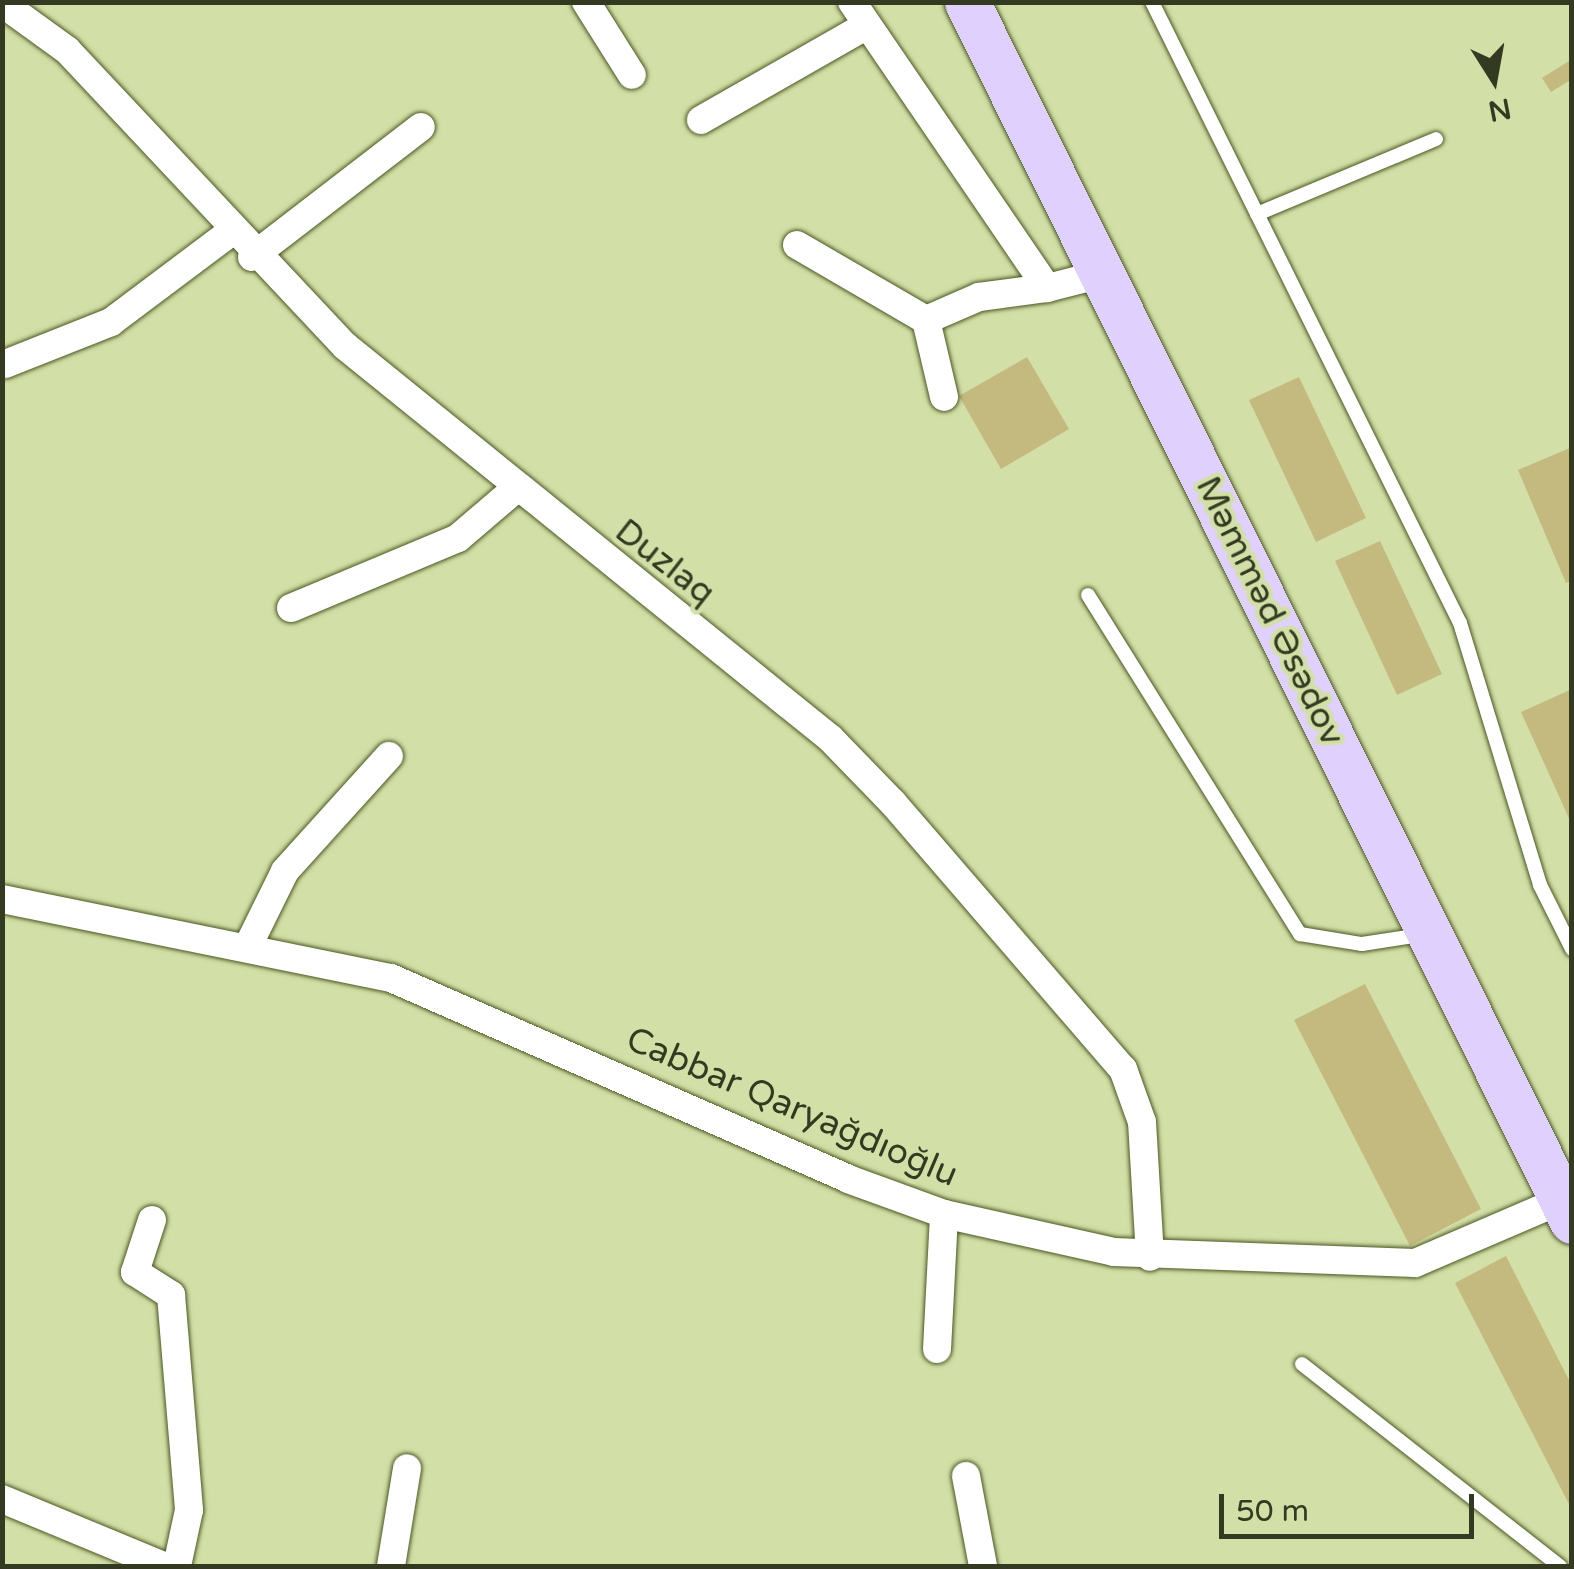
<!DOCTYPE html>
<meta charset="utf-8">
<style>
body{margin:0}
#map{position:relative;width:1574px;height:1569px;overflow:hidden;background:#d2e0a7;font-family:"Varela Round",sans-serif}
div>[style]{position:absolute}
.building>*{inset:0;background:#c4ba80}
.roads{filter:drop-shadow(0 0 2px #4c5722) drop-shadow(0 0 2px #4c5722)}
.service>*{height:14px;margin:-7px;padding:0 7px;transform-origin:7px;border-radius:7px;background:#fff}
.minor>*{height:28px;margin:-14px;padding:0 14px;transform-origin:14px;border-radius:14px;background:#fff}
.primary>*{height:45px;margin:-22.5px;padding:0 22.5px;transform-origin:22.5px;border-radius:22.5px;background:#dfd0fd}
span{translate:-50% -50%;white-space:nowrap;text-align:center;line-height:1.15;-webkit-text-stroke:9px #d2e0a7;paint-order:stroke}
.street-label{font-size:35px;color:#343a22}
.frame{position:absolute;inset:0;border:5px solid #343a22;pointer-events:none}
.north{position:absolute;left:1444px;top:30px;width:100px;height:100px;-webkit-text-stroke:8px #d2e0a7;paint-order:stroke;rotate:169deg;font-size:28px;font-weight:700;line-height:40px;text-align:center;color:#343a22}
.north::after{content:'';display:block;margin:auto;width:35px;height:45px;background:#343a22;clip-path:polygon(50% 0,100% 100%,50% 72%,0 100%)}
.scale{position:absolute;left:1219px;top:1494px;width:255px;height:45px;box-sizing:border-box;border:5px solid #343a22;border-top:0;padding-left:12px;font-size:30px;line-height:35px;white-space:nowrap;color:#343a22;-webkit-text-stroke:8px #d2e0a7;paint-order:stroke}
</style>
<div id="map">
<div class="building">
<i style="clip-path:polygon(1569px 61px,1572px 79px,1551px 92px,1542px 78px)"></i>
<i style="clip-path:polygon(1027px 357px,1069px 429px,1001px 469px,959px 396px)"></i>
<i style="clip-path:polygon(1299px 377px,1366px 518px,1316px 542px,1249px 400px)"></i>
<i style="clip-path:polygon(1572px 447px,1572px 581px,1566px 583px,1518px 470px)"></i>
<i style="clip-path:polygon(1380px 541px,1442px 674px,1397px 695px,1335px 561px)"></i>
<i style="clip-path:polygon(1572px 689px,1572px 825px,1521px 712px)"></i>
<i style="clip-path:polygon(1365px 984px,1481px 1209px,1410px 1246px,1294px 1020px)"></i>
<i style="clip-path:polygon(1506px 1256px,1572px 1386px,1572px 1510px,1455px 1283px)"></i>
</div>
<div class="roads">
<div class="service">
<i style="left:1152px;top:2px;width:693px;rotate:63.62deg"></i>
<i style="left:1460px;top:623px;width:274px;rotate:73deg"></i>
<i style="left:1540px;top:885px;width:72px;rotate:63.4deg"></i>
<i style="left:1257px;top:214px;width:194px;rotate:-22.7deg"></i>
<i style="left:1088px;top:595px;width:400px;rotate:58deg"></i>
<i style="left:1300px;top:934px;width:63px;rotate:9.2deg"></i>
<i style="left:1362px;top:944px;width:60px;rotate:-8.7deg"></i>
<i style="left:1302px;top:1364px;width:328px;rotate:38.1deg"></i>
</div>
<div class="minor">
<i style="left:586px;top:2px;width:86px;rotate:57.8deg"></i>
<i style="left:852px;top:2px;width:346px;rotate:55.7deg"></i>
<i style="left:1047px;top:288px;width:61px;rotate:-14.3deg"></i>
<i style="left:2px;top:3px;width:80px;rotate:35.9deg"></i>
<i style="left:67px;top:50px;width:406px;rotate:46.8deg"></i>
<i style="left:345px;top:346px;width:625px;rotate:38.96deg"></i>
<i style="left:831px;top:739px;width:89px;rotate:45.9deg"></i>
<i style="left:893px;top:803px;width:352px;rotate:49.2deg"></i>
<i style="left:1123px;top:1069px;width:56px;rotate:70.3deg"></i>
<i style="left:1142px;top:1122px;width:135px;rotate:86.6deg"></i>
<i style="left:701px;top:120px;width:190px;rotate:-29.7deg"></i>
<i style="left:797px;top:245px;width:149px;rotate:30.2deg"></i>
<i style="left:926px;top:320px;width:79px;rotate:76.8deg"></i>
<i style="left:252px;top:257px;width:213px;rotate:-37.6deg"></i>
<i style="left:926px;top:320px;width:58px;rotate:-23.5deg"></i>
<i style="left:979px;top:297px;width:69px;rotate:-7.5deg"></i>
<i style="left:5px;top:364px;width:114px;rotate:-21.6deg"></i>
<i style="left:111px;top:322px;width:150px;rotate:-36.9deg"></i>
<i style="left:291px;top:608px;width:181px;rotate:-22.7deg"></i>
<i style="left:458px;top:538px;width:72px;rotate:-40.5deg"></i>
<i style="left:2px;top:899px;width:397px;rotate:11.5deg"></i>
<i style="left:391px;top:978px;width:499px;rotate:23.7deg"></i>
<i style="left:848px;top:1179px;width:102px;rotate:20deg"></i>
<i style="left:944px;top:1214px;width:174px;rotate:12.6deg"></i>
<i style="left:1114px;top:1252px;width:301px;rotate:2.1deg"></i>
<i style="left:1415px;top:1263px;width:160px;rotate:-23.2deg"></i>
<i style="left:249px;top:944px;width:81px;rotate:-63.7deg"></i>
<i style="left:285px;top:871px;width:155px;rotate:-47.9deg"></i>
<i style="left:152px;top:1220px;width:55px;rotate:108.1deg"></i>
<i style="left:135px;top:1272px;width:43px;rotate:32.6deg"></i>
<i style="left:171px;top:1295px;width:216px;rotate:85.2deg"></i>
<i style="left:189px;top:1510px;width:57px;rotate:102.1deg"></i>
<i style="left:937px;top:1349px;width:135px;rotate:-87deg"></i>
<i style="left:966px;top:1476px;width:92px;rotate:79.3deg"></i>
<i style="left:2px;top:1499px;width:175px;rotate:22.5deg"></i>
<i style="left:391px;top:1566px;width:99px;rotate:-80.7deg"></i>
</div>
<div class="primary">
<i style="left:967px;top:2px;width:1361px;rotate:63.6deg"></i>
</div>
</div>
<div class="street-label">
<span style="left:665px;top:562px;rotate:38deg">Duzlaq</span>
<span style="left:1270px;top:611px;rotate:64deg">Məmməd Əsədov</span>
<span style="left:792px;top:1107px;rotate:23deg">Cabbar Qaryağdıoğlu</span>
</div>
<div class="frame"></div>
<div class="north">N</div>
<div class="scale">50 m</div>
</div>
